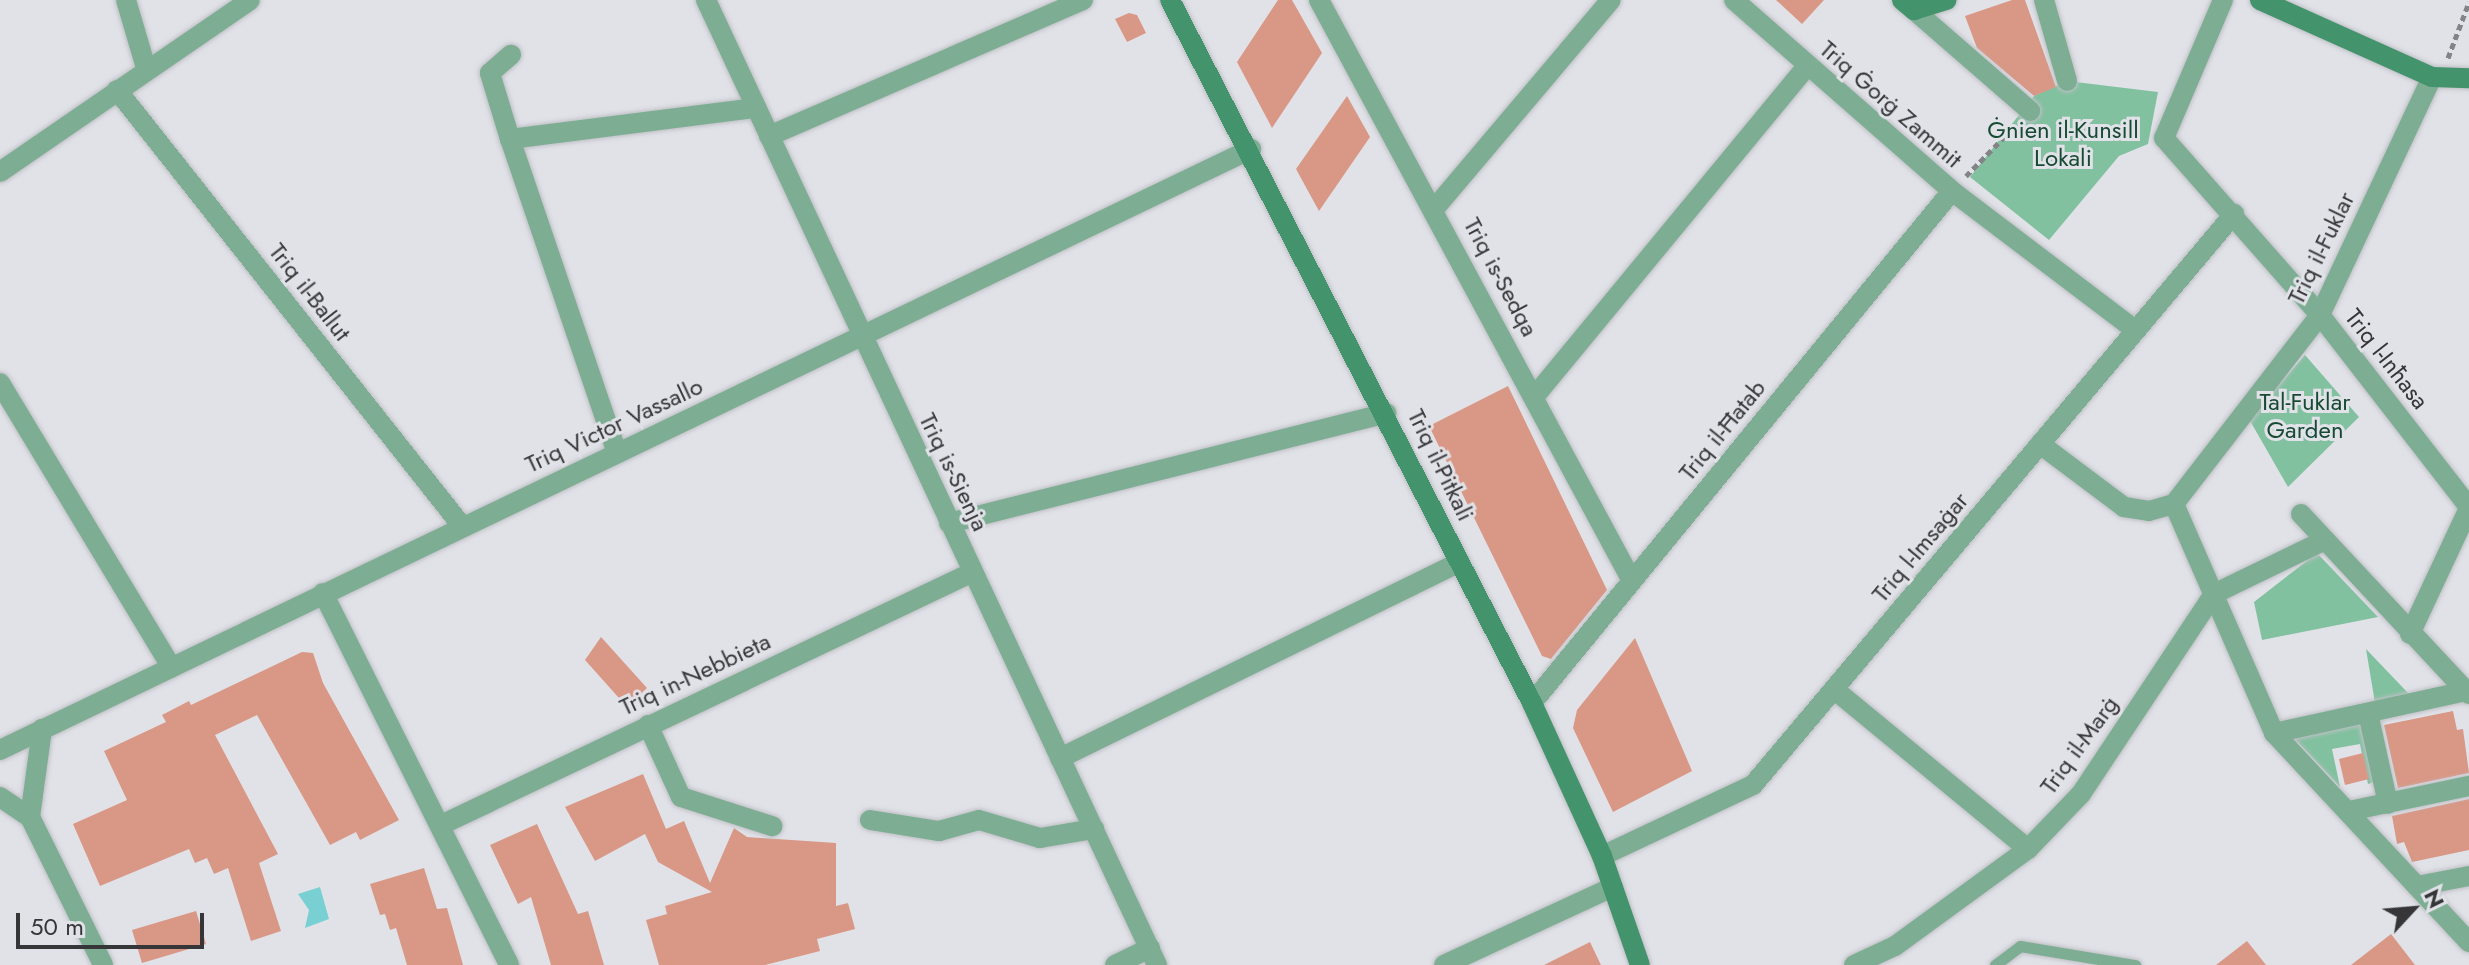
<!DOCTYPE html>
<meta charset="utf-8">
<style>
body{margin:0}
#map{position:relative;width:2469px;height:965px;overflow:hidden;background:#e1e2e8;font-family:Jost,sans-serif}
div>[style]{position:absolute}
.green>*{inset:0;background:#81c19f}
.water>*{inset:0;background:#79d0d3}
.building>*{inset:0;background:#d99785}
.path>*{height:5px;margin-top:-2.5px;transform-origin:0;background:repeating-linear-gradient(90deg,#848488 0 6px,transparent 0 10px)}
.roads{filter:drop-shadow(0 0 2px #bfc0c5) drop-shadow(0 0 2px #bfc0c5)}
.lane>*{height:11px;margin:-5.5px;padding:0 5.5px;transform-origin:5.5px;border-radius:5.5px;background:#7dae93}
.street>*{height:20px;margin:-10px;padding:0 10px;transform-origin:10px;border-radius:10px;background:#7dae93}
.secondary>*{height:20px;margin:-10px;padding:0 10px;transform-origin:10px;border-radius:10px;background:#43936d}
span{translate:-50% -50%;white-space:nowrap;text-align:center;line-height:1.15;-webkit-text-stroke:6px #e1e2e8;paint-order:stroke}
.street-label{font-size:24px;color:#363639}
.park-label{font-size:24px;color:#174a33}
.north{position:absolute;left:2373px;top:869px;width:80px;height:80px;-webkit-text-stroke:6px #e1e2e8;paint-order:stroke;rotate:64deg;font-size:22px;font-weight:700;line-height:32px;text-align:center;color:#363639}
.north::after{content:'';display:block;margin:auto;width:28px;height:36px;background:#363639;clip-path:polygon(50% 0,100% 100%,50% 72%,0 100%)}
.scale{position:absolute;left:16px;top:913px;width:188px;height:36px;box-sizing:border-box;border:4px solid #363639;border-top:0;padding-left:10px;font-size:24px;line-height:28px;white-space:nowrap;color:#363639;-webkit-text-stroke:6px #e1e2e8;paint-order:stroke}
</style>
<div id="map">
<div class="green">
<i style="clip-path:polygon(2067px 81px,2158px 92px,2148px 144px,2119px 156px,2049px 240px,1970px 177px,2034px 96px)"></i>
<i style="clip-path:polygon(2305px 355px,2359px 417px,2288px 487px,2249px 419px)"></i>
<i style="clip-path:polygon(2317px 553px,2378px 617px,2262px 640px,2254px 602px)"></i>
<i style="clip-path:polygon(2366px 649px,2409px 694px,2375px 703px)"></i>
<i style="clip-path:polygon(2363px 723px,2374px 782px,2368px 784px,2360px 744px,2332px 749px,2340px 787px,2293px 737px)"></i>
</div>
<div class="water">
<i style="clip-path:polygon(320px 887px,329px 919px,305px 928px,309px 910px,298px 894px)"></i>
</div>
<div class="building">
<i style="clip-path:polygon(1278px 0,1292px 0,1322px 53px,1272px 128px,1237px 62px)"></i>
<i style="clip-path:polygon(1776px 0,1824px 0,1802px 24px)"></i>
<i style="clip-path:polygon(2012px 0,2025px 0,2056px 87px,2034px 96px,1977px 48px,1965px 16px)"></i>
<i style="clip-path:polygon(1129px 13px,1137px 15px,1146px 33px,1127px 42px,1115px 19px)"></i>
<i style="clip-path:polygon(1347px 96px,1370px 137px,1319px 211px,1296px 169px)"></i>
<i style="clip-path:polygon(1508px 386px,1607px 590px,1551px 659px,1542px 656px,1429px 426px)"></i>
<i style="clip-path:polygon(601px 637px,647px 688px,627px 707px,585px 660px)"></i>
<i style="clip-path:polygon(1635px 638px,1692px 771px,1613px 812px,1573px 728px,1577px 710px)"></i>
<i style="clip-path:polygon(302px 652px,313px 653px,323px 683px,399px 820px,360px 840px,356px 832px,330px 845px,257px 715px,215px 735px,278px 854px,259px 863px,281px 931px,251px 941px,228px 868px,214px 874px,207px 858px,195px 863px,189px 849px,100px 886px,73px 824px,127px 800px,104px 751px,166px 722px,162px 715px,189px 701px,191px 705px)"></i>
<i style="clip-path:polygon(2453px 711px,2457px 730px,2463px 729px,2469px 773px,2398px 788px,2384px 725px)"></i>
<i style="clip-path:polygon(2363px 753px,2369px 779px,2345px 785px,2339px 759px)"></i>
<i style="clip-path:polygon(643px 774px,666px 829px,684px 821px,710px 883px,734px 828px,747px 837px,836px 843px,836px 906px,848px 903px,855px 929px,817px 939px,820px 951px,765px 965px,659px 965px,646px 920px,667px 914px,665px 906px,712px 892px,658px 862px,645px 834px,595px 861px,565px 807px)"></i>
<i style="clip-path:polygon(2469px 799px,2469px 850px,2412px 862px,2404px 842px,2397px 844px,2392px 816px)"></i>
<i style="clip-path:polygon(537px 824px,578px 914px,588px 911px,604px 965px,551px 965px,531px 897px,518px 904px,490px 845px)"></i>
<i style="clip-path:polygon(424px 868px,437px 909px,447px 908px,463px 965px,407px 965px,396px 928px,390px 930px,385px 914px,380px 915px,370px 884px)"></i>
<i style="clip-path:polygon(196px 911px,206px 944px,142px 963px,132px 930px)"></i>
<i style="clip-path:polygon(2391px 934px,2415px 965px,2351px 965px)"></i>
<i style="clip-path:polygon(2247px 941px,2266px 965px,2216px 965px)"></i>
<i style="clip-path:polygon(1590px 942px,1601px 965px,1544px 965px)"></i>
</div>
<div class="path">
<i style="left:2448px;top:58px;width:60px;rotate:-69.4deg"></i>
<i style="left:1966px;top:176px;width:70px;rotate:-45.6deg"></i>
</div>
<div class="roads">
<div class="lane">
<i style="left:1995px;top:965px;width:31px;rotate:-37deg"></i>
<i style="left:2020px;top:946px;width:117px;rotate:9.4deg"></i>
</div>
<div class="street">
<i style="left:126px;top:0;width:71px;rotate:73.6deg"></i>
<i style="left:706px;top:0;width:1065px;rotate:64.95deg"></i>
<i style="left:1319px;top:0;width:660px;rotate:61.69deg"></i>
<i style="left:1734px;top:0;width:290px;rotate:41.2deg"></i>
<i style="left:1952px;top:191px;width:228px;rotate:37.2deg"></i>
<i style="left:2044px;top:0;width:84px;rotate:74.1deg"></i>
<i style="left:2223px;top:0;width:150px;rotate:113.1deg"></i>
<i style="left:2164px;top:138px;width:236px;rotate:48.6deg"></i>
<i style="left:2320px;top:315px;width:243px;rotate:52.2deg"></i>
<i style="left:1914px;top:10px;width:154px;rotate:41deg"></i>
<i style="left:117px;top:90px;width:556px;rotate:51.65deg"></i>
<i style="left:769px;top:136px;width:342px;rotate:-23.4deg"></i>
<i style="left:510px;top:139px;width:69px;rotate:-106.9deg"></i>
<i style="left:490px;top:73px;width:28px;rotate:-41deg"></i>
<i style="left:0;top:172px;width:303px;rotate:-34.5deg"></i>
<i style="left:1435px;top:208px;width:272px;rotate:-49.8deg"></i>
<i style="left:0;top:383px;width:332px;rotate:58.9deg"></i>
<i style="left:1535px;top:396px;width:428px;rotate:-50.5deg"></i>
<i style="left:2040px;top:444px;width:105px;rotate:36.9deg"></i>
<i style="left:2124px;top:507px;width:25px;rotate:9deg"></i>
<i style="left:2149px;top:511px;width:26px;rotate:-16deg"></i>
<i style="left:2174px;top:504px;width:250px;rotate:66.4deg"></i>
<i style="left:2274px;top:733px;width:286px;rotate:47deg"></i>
<i style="left:617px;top:453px;width:332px;rotate:-108.8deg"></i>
<i style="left:510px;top:139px;width:248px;rotate:-7.2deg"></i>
<i style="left:2174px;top:504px;width:239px;rotate:-52.3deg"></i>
<i style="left:2320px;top:315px;width:263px;rotate:-64.8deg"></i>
<i style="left:2301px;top:514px;width:246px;rotate:47deg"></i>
<i style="left:949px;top:523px;width:451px;rotate:-14.1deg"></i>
<i style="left:323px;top:593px;width:416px;rotate:63.4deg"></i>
<i style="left:2410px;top:634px;width:139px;rotate:-64.9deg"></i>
<i style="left:1835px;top:690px;width:250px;rotate:39.5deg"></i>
<i style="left:1532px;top:703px;width:662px;rotate:-50.64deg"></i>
<i style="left:2368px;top:713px;width:93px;rotate:77.6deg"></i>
<i style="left:648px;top:725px;width:79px;rotate:65.4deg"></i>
<i style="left:681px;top:797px;width:96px;rotate:17.7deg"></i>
<i style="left:2274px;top:733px;width:198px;rotate:-12.3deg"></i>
<i style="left:0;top:750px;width:1388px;rotate:-25.66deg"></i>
<i style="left:1060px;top:758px;width:445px;rotate:-26.1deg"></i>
<i style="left:0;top:797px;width:36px;rotate:34deg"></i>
<i style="left:30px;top:817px;width:165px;rotate:63.7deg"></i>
<i style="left:2349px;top:811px;width:123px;rotate:-11.8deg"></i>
<i style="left:30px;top:817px;width:89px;rotate:-82.2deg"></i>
<i style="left:870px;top:820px;width:70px;rotate:9.1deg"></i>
<i style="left:939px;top:831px;width:41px;rotate:-15.4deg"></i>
<i style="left:979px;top:820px;width:64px;rotate:16.4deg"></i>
<i style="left:1040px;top:838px;width:55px;rotate:-9.5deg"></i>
<i style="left:441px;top:825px;width:589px;rotate:-25.43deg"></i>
<i style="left:1602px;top:856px;width:167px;rotate:-25.2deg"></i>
<i style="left:1753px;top:785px;width:747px;rotate:-49.89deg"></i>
<i style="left:2417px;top:886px;width:53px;rotate:-10.9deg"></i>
<i style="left:1115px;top:965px;width:39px;rotate:-26deg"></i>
<i style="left:1444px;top:965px;width:186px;rotate:-24.8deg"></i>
<i style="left:1854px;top:965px;width:45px;rotate:-24.9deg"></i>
<i style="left:1895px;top:946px;width:165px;rotate:-36.1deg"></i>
<i style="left:2028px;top:849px;width:76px;rotate:-46.1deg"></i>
<i style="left:2081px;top:794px;width:240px;rotate:-56.4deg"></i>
<i style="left:2214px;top:594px;width:121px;rotate:-25.9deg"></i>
</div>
<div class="secondary">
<i style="left:1170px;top:0;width:791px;rotate:62.75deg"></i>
<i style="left:1532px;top:703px;width:168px;rotate:65.4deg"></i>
<i style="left:1602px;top:856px;width:115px;rotate:70.8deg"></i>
<i style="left:1902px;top:0;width:16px;rotate:40deg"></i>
<i style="left:1914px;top:10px;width:34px;rotate:-17deg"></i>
<i style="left:2260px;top:0;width:188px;rotate:24.1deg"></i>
<i style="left:2432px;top:77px;width:37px;rotate:2deg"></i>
</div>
</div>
<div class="street-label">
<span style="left:1891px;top:104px;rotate:41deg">Triq Ġorġ Zammit</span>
<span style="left:2321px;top:248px;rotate:-64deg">Triq il-Fuklar</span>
<span style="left:1501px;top:277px;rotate:62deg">Triq is-Sedqa</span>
<span style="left:310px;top:292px;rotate:52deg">Triq il-Ballut</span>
<span style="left:2387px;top:359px;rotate:52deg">Triq l-Inħasa</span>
<span style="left:614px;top:425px;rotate:-25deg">Triq Victor Vassallo</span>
<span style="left:1722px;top:430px;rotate:-51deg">Triq il-Ħatab</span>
<span style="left:1441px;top:465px;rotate:64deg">Triq il-Pitkali</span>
<span style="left:954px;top:472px;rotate:64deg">Triq is-Sienja</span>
<span style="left:1920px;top:547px;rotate:-50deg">Triq l-Imsaġar</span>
<span style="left:695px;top:674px;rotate:-25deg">Triq in-Nebbieta</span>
<span style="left:2079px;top:745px;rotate:-54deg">Triq il-Marġ</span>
</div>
<div class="park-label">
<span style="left:2063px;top:144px">Ġnien il-Kunsill<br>Lokali</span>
<span style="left:2305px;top:416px">Tal-Fuklar<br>Garden</span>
</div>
<div class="north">N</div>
<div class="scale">50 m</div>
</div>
